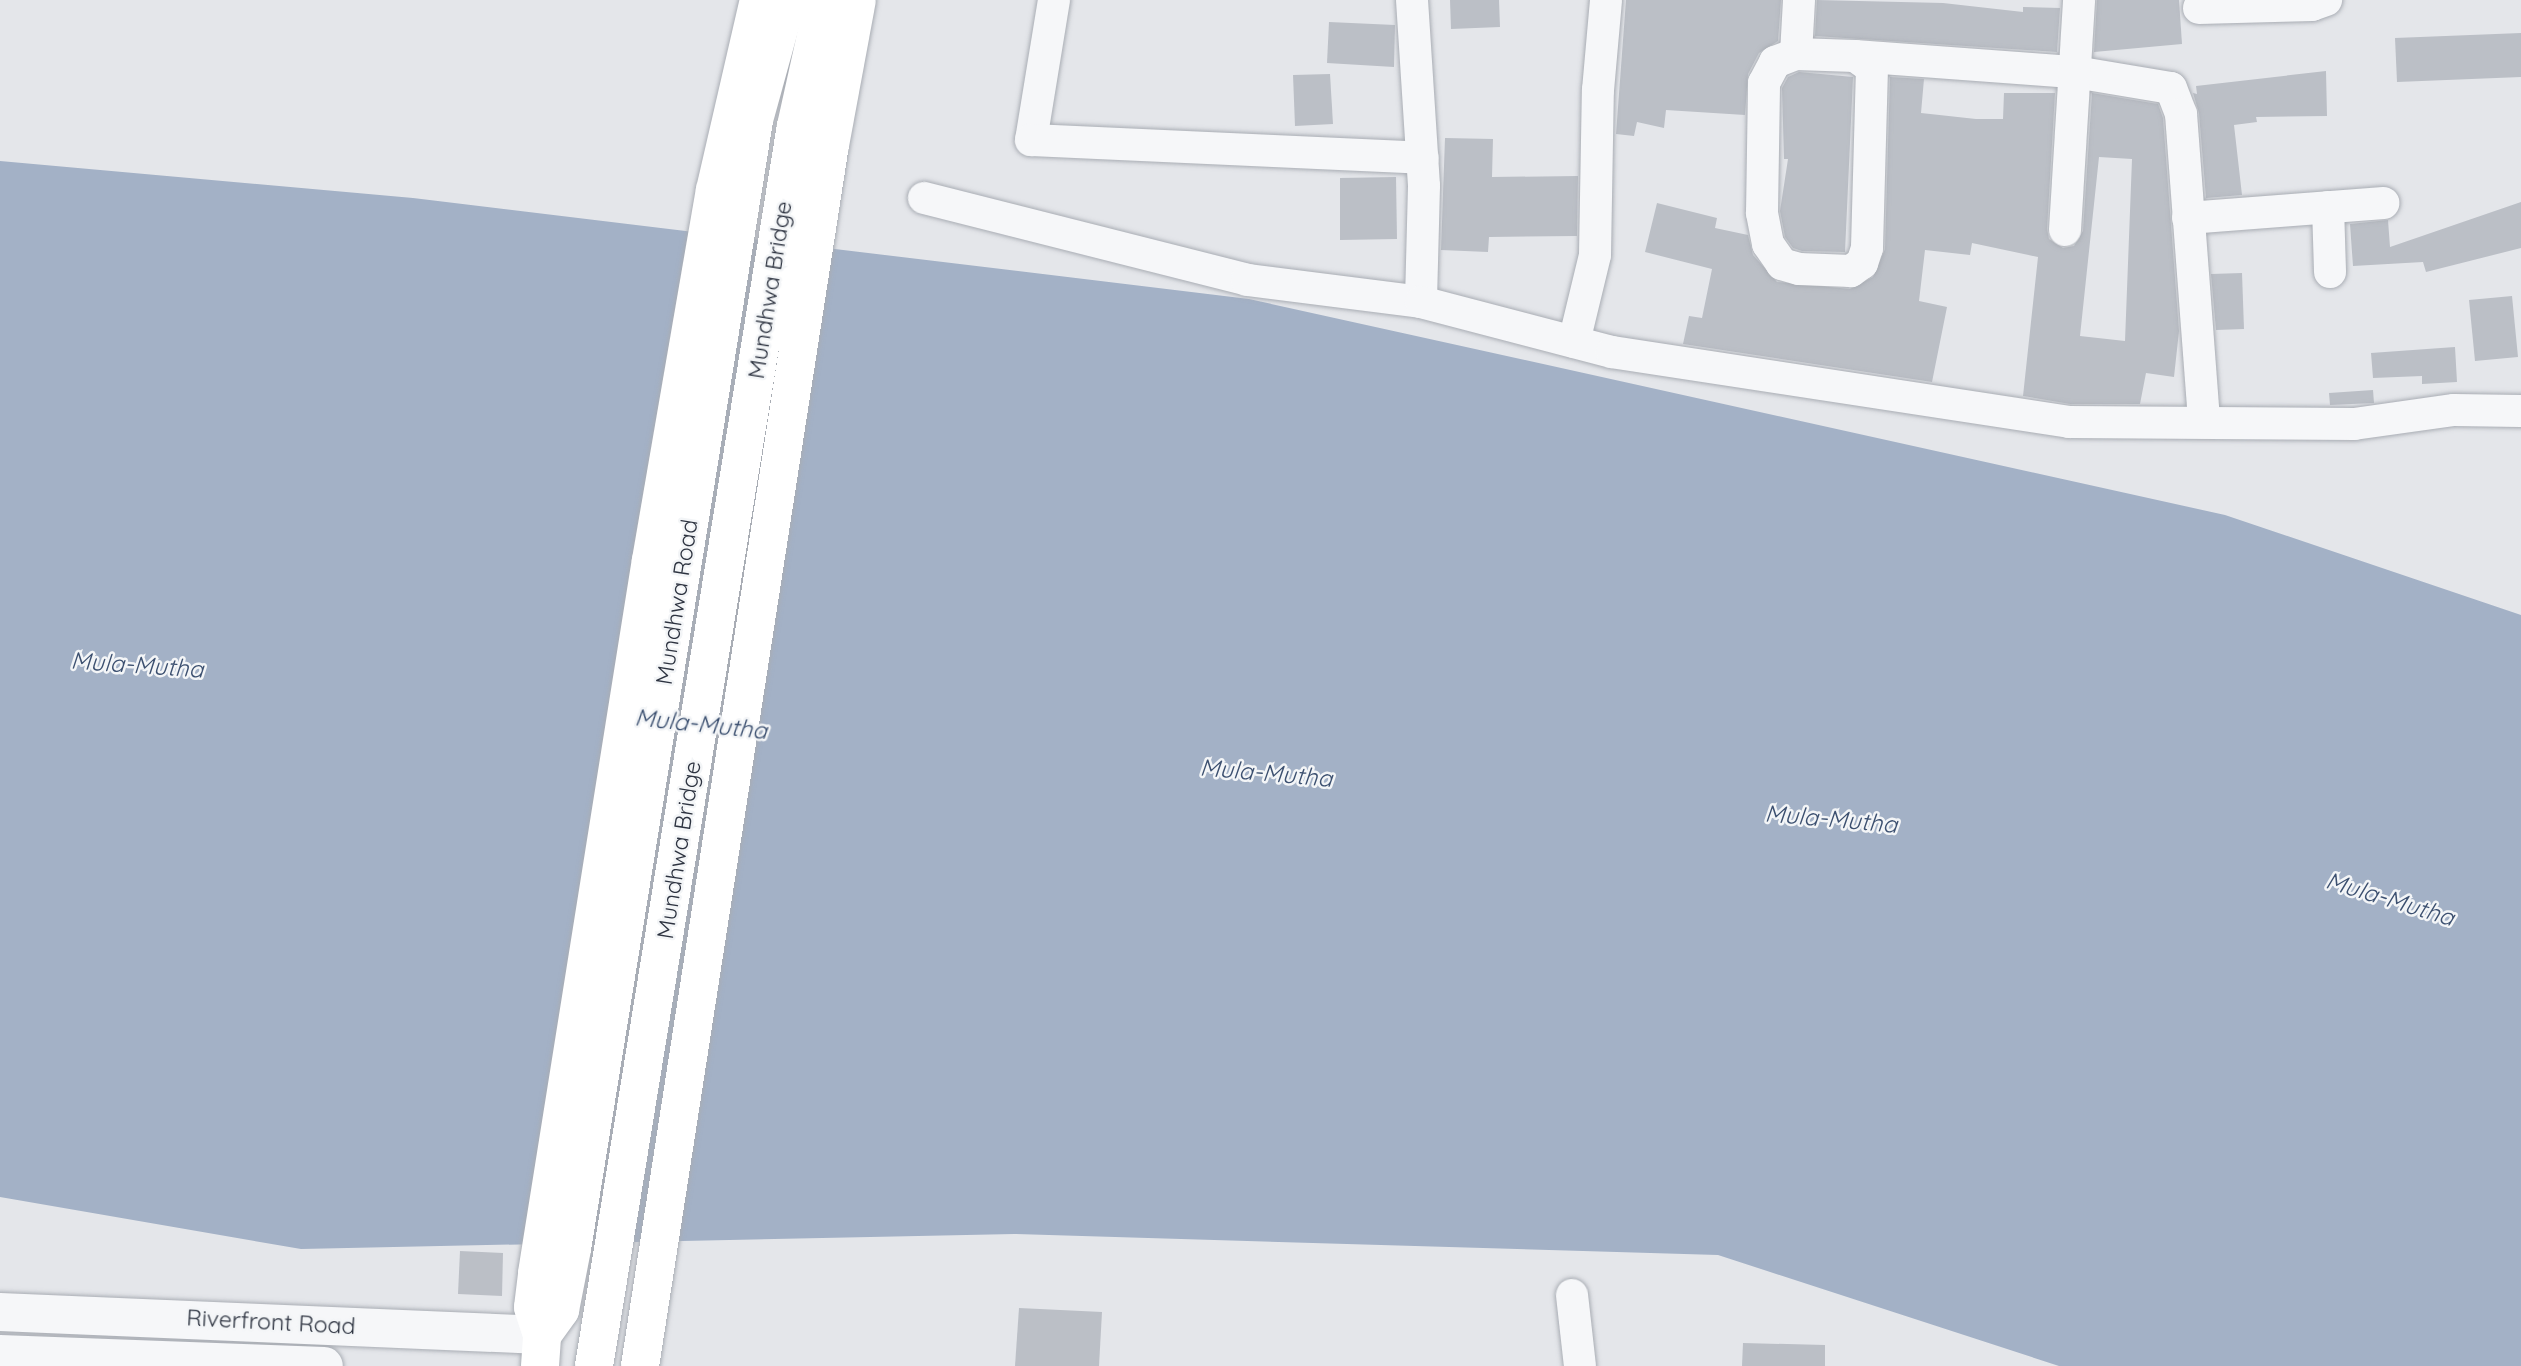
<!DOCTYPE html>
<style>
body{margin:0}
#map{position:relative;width:2521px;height:1366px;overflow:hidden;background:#e4e6ea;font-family:Quicksand,sans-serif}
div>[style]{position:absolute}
.water>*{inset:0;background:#a3b1c6}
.building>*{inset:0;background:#bbbfc6}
.roads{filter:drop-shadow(0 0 2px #a9adb4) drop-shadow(0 0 2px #a9adb4)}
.minor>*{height:32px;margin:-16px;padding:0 16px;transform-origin:16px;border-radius:16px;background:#f6f7f9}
.tertiary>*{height:38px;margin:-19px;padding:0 19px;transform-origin:19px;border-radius:19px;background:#f6f7f9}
.trunk>*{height:38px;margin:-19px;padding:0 19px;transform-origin:19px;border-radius:19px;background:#fff}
span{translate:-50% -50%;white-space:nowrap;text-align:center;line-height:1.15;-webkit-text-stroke:5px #f3f5f7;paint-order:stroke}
.street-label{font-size:23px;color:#2d3340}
.water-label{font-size:24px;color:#3c5070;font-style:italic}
</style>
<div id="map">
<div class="water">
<i style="clip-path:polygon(0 161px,413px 198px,1249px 299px,2225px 515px,2521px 615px,2521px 1366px,2059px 1366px,1718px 1255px,1014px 1234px,301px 1249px,0 1197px)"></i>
</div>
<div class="building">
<i style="clip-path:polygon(1450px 0,1499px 0,1500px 27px,1451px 29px)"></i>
<i style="clip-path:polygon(1626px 0,1781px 0,1778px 41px,1759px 53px,1748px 74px,1745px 115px,1666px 110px,1664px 128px,1637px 122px,1634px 136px,1616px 134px)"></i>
<i style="clip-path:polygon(1817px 0,1943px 3px,2023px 12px,2023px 7px,2060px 8px,2057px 52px,1815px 36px)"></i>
<i style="clip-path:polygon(2097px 0,2179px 0,2182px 44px,2094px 52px)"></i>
<i style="clip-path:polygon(1329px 22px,1395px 25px,1394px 67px,1327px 63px)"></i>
<i style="clip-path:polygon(2521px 33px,2521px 77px,2397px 82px,2395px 38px)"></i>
<i style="clip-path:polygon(2326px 71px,2327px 116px,2256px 117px,2257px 122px,2234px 125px,2242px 195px,2206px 198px,2199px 113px,2193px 93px,2197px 94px,2196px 86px)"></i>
<i style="clip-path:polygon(1799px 72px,1853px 77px,1845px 252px,1802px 251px,1793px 248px,1785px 237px,1780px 211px,1788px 159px,1784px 159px,1782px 88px,1788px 77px)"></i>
<i style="clip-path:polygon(1330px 74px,1333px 124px,1295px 126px,1293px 75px)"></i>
<i style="clip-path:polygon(evenodd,1890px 77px,1924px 79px,1921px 113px,1976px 119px,2003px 119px,2004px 93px,2055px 93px,2047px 229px,2049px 239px,2063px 248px,2074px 246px,2083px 231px,2092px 93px,2158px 104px,2163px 118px,2179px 331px,2174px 377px,2146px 373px,2140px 404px,2070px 404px,2023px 396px,2038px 257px,1972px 243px,1970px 255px,1925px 250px,1919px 301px,1947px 307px,1932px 382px,1683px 344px,1689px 316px,1702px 318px,1712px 269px,1645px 252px,1657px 203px,1717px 218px,1715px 228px,1748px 235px,1753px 255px,1777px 282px,1850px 289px,1873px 277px,1885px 249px,1890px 77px,2099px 157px,2132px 159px,2125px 341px,2080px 336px,2099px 157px)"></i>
<i style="clip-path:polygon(1445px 138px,1493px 139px,1492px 177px,1578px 176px,1577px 236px,1489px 237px,1488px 252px,1441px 250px)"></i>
<i style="clip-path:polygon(1396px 177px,1397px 239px,1340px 240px,1340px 178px)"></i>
<i style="clip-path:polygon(2521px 202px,2521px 248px,2426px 272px,2423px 262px,2353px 266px,2350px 224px,2388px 220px,2390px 247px)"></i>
<i style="clip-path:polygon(2242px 273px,2244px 329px,2216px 330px,2211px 274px)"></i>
<i style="clip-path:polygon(2512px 296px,2518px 357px,2475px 361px,2469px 300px)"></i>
<i style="clip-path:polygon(2455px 347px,2457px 382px,2422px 384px,2422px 376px,2373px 378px,2371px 353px)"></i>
<i style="clip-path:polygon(2373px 390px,2374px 403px,2330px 405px,2329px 393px)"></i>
<i style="clip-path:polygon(460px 1251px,503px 1253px,502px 1296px,458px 1294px)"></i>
<i style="clip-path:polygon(1019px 1308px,1102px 1312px,1099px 1366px,1015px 1366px)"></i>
<i style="clip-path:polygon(1743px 1343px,1825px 1345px,1825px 1366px,1742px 1366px)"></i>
</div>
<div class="roads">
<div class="minor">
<i style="left:1054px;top:0;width:142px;rotate:99.3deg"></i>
<i style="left:1031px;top:140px;width:392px;rotate:2.6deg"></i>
<i style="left:1412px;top:0;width:186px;rotate:86.3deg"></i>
<i style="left:1424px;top:186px;width:116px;rotate:91.5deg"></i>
<i style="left:2199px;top:8px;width:113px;rotate:-1.5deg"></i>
<i style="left:2312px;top:5px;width:15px;rotate:-20deg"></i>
<i style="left:1796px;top:54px;width:59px;rotate:1.9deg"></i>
<i style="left:1855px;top:56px;width:21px;rotate:35deg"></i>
<i style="left:1872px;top:68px;width:180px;rotate:91.6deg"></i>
<i style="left:1867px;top:248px;width:16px;rotate:108deg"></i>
<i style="left:1862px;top:263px;width:14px;rotate:144deg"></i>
<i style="left:1851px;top:271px;width:52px;rotate:-177.8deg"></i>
<i style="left:1799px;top:269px;width:18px;rotate:-164deg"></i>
<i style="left:1782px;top:264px;width:24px;rotate:-125deg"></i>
<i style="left:1768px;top:244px;width:32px;rotate:-101deg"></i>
<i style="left:1762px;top:213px;width:130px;rotate:-89.1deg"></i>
<i style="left:1764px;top:83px;width:24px;rotate:-62deg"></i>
<i style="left:1775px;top:62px;width:22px;rotate:-21deg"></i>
<i style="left:1796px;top:54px;width:54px;rotate:-86.8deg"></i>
<i style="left:1855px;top:56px;width:221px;rotate:4.2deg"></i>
<i style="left:2075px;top:72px;width:97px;rotate:9.5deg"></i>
<i style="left:2171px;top:88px;width:28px;rotate:69deg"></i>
<i style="left:2181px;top:114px;width:309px;rotate:85.7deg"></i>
<i style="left:924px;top:198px;width:333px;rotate:14.2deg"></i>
<i style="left:1247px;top:280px;width:175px;rotate:7.2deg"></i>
<i style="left:1421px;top:302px;width:197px;rotate:14.7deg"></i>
<i style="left:1612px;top:352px;width:462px;rotate:8.7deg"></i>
<i style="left:2069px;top:422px;width:285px;rotate:0.4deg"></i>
<i style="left:2354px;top:424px;width:101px;rotate:-8deg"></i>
<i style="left:2454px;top:410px;width:67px;rotate:0.9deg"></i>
<i style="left:2328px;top:207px;width:65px;rotate:88.2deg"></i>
<i style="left:2188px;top:218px;width:196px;rotate:-4.4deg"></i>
<i style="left:2065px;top:230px;width:230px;rotate:-86.5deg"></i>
<i style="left:1574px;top:342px;width:89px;rotate:-76.4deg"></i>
<i style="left:1595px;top:255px;width:165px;rotate:-89deg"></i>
<i style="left:1598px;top:90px;width:90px;rotate:-84.9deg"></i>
<i style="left:1572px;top:1295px;width:71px;rotate:83.6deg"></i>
</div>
<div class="tertiary">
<i style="left:0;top:1312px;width:542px;rotate:2.43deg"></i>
<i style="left:0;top:1354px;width:324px;rotate:2.1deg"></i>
</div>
<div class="trunk">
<i style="left:542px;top:1335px;width:29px;rotate:-108deg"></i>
<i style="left:533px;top:1307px;width:34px;rotate:-83deg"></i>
<i style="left:537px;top:1273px;width:722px;rotate:-80.92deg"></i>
<i style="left:651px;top:560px;width:375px;rotate:-80.2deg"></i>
<i style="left:715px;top:190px;width:195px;rotate:-77deg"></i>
<i style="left:540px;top:1366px;width:31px;rotate:-86deg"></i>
<i style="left:542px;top:1335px;width:31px;rotate:-54deg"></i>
<i style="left:560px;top:1310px;width:62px;rotate:-78.9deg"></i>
<i style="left:572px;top:1249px;width:1144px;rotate:-80.84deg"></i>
<i style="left:754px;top:120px;width:124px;rotate:-74.6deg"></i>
<i style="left:594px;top:1366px;width:1256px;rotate:-80.75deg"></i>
<i style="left:796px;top:126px;width:129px;rotate:-77.5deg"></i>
<i style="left:640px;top:1366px;width:1236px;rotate:-81.16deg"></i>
<i style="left:830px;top:145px;width:147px;rotate:-79.5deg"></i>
</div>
</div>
<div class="street-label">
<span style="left:770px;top:290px;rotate:-81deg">Mundhwa Bridge</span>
<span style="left:677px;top:602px;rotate:-81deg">Mundhwa Road</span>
<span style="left:679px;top:850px;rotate:-81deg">Mundhwa Bridge</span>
<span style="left:271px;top:1322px;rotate:3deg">Riverfront Road</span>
</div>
<div class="water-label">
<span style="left:137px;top:665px;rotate:4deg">Mula-Mutha</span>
<span style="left:701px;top:724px;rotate:6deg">Mula-Mutha</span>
<span style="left:1266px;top:773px;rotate:5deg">Mula-Mutha</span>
<span style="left:1831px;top:819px;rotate:5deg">Mula-Mutha</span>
<span style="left:2390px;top:899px;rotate:17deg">Mula-Mutha</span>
</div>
</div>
